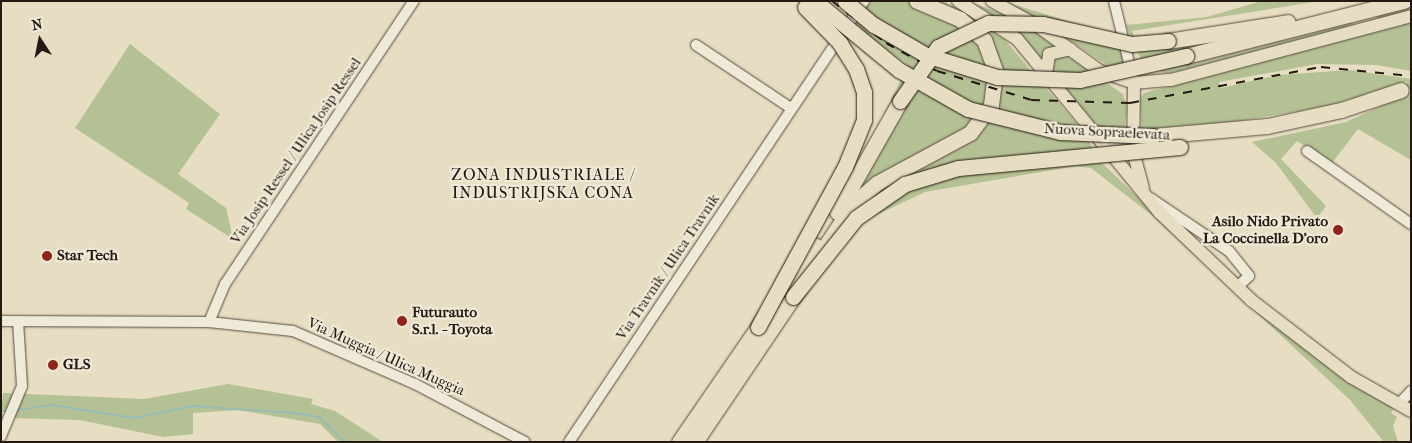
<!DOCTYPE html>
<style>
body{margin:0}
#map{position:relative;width:1412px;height:443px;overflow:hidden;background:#e7ddc2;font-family:"IM FELL French Canon",serif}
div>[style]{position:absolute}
.green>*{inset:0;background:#b4c194}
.stream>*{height:2px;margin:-1px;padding:0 1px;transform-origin:1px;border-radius:1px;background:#97bbb5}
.roads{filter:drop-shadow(0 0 1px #554a3e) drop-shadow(0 0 1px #554a3e)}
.minor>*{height:10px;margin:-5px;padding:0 5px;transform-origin:5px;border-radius:5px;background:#efe9d7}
.major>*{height:12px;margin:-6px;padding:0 6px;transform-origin:6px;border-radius:6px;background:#e7ddc2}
.highway>*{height:15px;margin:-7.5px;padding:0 7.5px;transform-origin:7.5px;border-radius:7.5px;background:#e7ddc2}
.rail>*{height:2px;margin-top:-1px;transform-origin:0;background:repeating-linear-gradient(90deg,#241912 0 9px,transparent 0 18px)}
.bridges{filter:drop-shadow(0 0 1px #241912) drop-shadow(0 0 1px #241912)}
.highway-bridge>*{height:15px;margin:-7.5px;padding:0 7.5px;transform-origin:7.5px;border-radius:7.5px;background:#e7ddc2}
.dots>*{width:14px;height:14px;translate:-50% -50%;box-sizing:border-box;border:2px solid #efe9d7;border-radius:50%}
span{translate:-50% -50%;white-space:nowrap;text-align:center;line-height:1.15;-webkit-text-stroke:4.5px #efe9d7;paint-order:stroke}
.street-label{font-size:15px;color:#241912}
.poi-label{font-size:15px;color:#241912;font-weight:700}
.right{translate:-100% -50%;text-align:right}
.left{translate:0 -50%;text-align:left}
.neighbourhood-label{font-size:16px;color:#241912;letter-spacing:1px}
.frame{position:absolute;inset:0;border:2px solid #241912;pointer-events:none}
.north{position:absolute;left:15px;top:15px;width:50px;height:50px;-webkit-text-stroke:4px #efe9d7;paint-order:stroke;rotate:349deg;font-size:14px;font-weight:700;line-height:20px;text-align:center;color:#241912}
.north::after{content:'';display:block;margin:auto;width:18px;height:22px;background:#241912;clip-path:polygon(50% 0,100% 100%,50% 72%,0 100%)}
</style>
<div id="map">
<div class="green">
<i style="clip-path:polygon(871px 1px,944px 1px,1004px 39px,1081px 129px,1103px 164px,1171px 229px,1395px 407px,1391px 413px,1397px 417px,1393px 426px,1398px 442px,1384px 442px,1350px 400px,1154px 217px,1091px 168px,1076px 166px,925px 192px,872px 217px,846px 192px,908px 65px,854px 24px)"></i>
<i style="clip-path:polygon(967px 1px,1004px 14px,1058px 46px,1041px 61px,996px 17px)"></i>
<i style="clip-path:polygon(1002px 1px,1119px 37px,1126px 78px,1062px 35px)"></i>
<i style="clip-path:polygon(1262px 1px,1320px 1px,1132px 31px,1135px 38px,1349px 20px,1355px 26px,1167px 74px,1143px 64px,1126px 25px,1207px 17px)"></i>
<i style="clip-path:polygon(1411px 4px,1411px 9px,1378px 20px,1376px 13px)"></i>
<i style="clip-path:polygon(1411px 21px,1411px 71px,1377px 65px,1317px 64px,1219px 82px,1221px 88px,1279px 75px,1350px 70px,1411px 79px,1411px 91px,1401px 90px,1408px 81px,1328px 106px,1191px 129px,1143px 157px,1140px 100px,1144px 93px)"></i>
<i style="clip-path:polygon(130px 44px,220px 114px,178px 174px,226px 208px,233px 239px,186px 209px,189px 203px,75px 128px)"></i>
<i style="clip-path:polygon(1066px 55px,1123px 94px,1127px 109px,1124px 131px,1102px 134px,1050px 70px,1051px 58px)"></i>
<i style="clip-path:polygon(1411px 92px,1411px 160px,1358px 129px,1332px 163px,1297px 141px,1281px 159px,1326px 206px,1317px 218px,1276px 163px,1252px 142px,1346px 122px)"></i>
<i style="clip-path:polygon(228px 384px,313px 399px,311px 404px,335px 411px,383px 442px,338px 442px,320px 424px,238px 410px,193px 413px,193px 434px,163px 437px,80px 420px,10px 418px,9px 408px,1px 410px,3px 393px,144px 399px)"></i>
</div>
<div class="stream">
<i style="left:17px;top:410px;width:35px;rotate:-8deg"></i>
<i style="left:52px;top:405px;width:83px;rotate:9deg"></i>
<i style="left:134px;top:418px;width:60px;rotate:-11.5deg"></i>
<i style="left:193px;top:406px;width:101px;rotate:4deg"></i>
<i style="left:294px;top:413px;width:25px;rotate:9deg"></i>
<i style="left:319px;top:417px;width:36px;rotate:44deg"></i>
<i style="left:1px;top:411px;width:7px;rotate:-8deg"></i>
</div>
<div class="roads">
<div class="minor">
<i style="left:1114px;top:1px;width:84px;rotate:76.3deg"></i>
<i style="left:696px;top:45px;width:114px;rotate:33.6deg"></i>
<i style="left:1307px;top:151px;width:127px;rotate:35.1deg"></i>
<i style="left:1150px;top:198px;width:95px;rotate:33.9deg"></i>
<i style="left:1229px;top:251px;width:32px;rotate:51deg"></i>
<i style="left:1249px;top:276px;width:16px;rotate:137deg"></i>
<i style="left:1px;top:321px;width:208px;rotate:0.3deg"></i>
<i style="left:209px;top:322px;width:84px;rotate:6.1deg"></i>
<i style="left:293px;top:331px;width:133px;rotate:23.5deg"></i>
<i style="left:415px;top:384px;width:124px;rotate:27.8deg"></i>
<i style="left:209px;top:322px;width:41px;rotate:-67.2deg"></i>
<i style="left:225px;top:284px;width:340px;rotate:-56.3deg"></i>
<i style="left:1399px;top:404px;width:18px;rotate:-47deg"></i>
<i style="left:1px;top:436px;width:54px;rotate:-67.2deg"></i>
<i style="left:22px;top:386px;width:65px;rotate:-93.5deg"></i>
<i style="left:569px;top:442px;width:531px;rotate:-56.22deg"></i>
</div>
<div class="major">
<i style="left:958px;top:1px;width:70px;rotate:32.8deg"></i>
<i style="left:1017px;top:39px;width:225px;rotate:50.6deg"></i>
<i style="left:1160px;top:213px;width:126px;rotate:43.7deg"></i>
<i style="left:1251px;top:300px;width:126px;rotate:37.6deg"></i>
<i style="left:1351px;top:377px;width:69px;rotate:29.5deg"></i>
<i style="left:992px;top:1px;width:50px;rotate:28.6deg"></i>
<i style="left:1036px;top:25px;width:79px;rotate:35.7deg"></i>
<i style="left:1100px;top:71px;width:36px;rotate:19deg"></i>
<i style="left:1134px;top:83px;width:37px;rotate:-5deg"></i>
<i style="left:1171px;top:80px;width:248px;rotate:-14.9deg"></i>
<i style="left:1046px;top:74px;width:20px;rotate:-81deg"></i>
<i style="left:1049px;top:54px;width:22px;rotate:-13deg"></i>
<i style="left:1134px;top:83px;width:68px;rotate:90.8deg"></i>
<i style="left:1133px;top:151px;width:38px;rotate:75deg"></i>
<i style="left:1102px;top:143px;width:20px;rotate:-3deg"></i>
<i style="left:1122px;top:142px;width:14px;rotate:-39deg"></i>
</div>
<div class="highway">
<i style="left:1168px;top:41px;width:121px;rotate:-9deg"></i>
<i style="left:1186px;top:56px;width:225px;rotate:-14.2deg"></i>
<i style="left:1153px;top:136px;width:114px;rotate:-5deg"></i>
<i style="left:1267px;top:126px;width:76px;rotate:-12.2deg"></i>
<i style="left:1341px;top:110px;width:63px;rotate:-18.4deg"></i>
<i style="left:837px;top:212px;width:128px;rotate:-60.4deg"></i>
<i style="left:814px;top:263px;width:72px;rotate:-56.3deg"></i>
<i style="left:854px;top:203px;width:30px;rotate:-41deg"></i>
<i style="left:877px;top:183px;width:106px;rotate:-28.3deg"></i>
<i style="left:970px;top:133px;width:35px;rotate:-53deg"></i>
<i style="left:991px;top:105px;width:35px;rotate:-83deg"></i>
<i style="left:995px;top:70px;width:32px;rotate:-110deg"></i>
<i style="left:984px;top:40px;width:32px;rotate:-139deg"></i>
<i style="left:960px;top:19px;width:47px;rotate:-157.3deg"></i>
<i style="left:785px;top:288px;width:52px;rotate:-54.5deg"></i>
<i style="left:679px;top:442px;width:152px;rotate:-55.5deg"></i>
<i style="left:695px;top:442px;width:187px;rotate:-55.9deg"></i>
</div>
</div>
<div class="rail">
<i style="left:832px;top:1px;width:68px;rotate:37.9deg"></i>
<i style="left:886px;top:43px;width:58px;rotate:28.8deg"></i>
<i style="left:937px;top:71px;width:98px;rotate:17.1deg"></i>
<i style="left:1031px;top:100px;width:99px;rotate:1.7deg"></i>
<i style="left:1130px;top:103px;width:194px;rotate:-10.7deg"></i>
<i style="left:1321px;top:67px;width:90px;rotate:5.7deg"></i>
</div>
<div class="bridges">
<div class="highway-bridge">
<i style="left:815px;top:1px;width:109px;rotate:39.4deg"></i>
<i style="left:899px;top:70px;width:79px;rotate:29.5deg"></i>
<i style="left:968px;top:109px;width:95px;rotate:14deg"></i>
<i style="left:1060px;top:132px;width:93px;rotate:2.5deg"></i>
<i style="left:845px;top:1px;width:38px;rotate:40deg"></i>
<i style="left:874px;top:25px;width:60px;rotate:30deg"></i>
<i style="left:926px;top:55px;width:74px;rotate:17.2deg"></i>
<i style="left:997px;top:77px;width:83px;rotate:2.1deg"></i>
<i style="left:1080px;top:80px;width:109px;rotate:-12.8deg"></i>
<i style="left:900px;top:101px;width:66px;rotate:-54.9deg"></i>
<i style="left:938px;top:47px;width:55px;rotate:-25.6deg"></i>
<i style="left:988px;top:23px;width:55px;rotate:1deg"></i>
<i style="left:1043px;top:24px;width:91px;rotate:12.7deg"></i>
<i style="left:1132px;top:44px;width:36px;rotate:-5deg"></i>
<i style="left:793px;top:297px;width:101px;rotate:-51.4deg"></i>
<i style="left:856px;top:218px;width:60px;rotate:-34.8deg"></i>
<i style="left:905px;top:184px;width:55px;rotate:-16.8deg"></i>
<i style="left:958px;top:168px;width:223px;rotate:-5.4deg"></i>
<i style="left:758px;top:327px;width:182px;rotate:-61.5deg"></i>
<i style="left:845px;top:167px;width:51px;rotate:-68deg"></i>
<i style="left:864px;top:120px;width:28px;rotate:-90deg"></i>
<i style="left:864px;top:92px;width:24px;rotate:-109deg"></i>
<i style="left:856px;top:69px;width:31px;rotate:-122deg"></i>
<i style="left:840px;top:43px;width:50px;rotate:-134.2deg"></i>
</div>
</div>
<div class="dots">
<i style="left:1338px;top:230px;background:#8f2418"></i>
<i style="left:47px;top:256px;background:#8f2418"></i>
<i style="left:402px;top:321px;background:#8f2418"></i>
<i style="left:53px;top:365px;background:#8f2418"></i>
</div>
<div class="street-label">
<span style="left:1107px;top:132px;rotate:3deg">Nuova Sopraelevata</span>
<span style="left:296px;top:151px;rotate:-56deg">Via Josip Ressel / Ulica Josip Ressel</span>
<span style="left:668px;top:267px;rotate:-56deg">Via Travnik / Ulica Travnik</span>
<span style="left:386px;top:357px;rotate:24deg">Via Muggia / Ulica Muggia</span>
</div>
<div class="poi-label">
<span class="right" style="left:1328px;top:230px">Asilo Nido Privato<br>La Coccinella D'oro</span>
<span class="left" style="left:57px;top:256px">Star Tech</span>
<span class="left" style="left:412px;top:321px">Futurauto<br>S.r.l. - Toyota</span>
<span class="left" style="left:63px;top:365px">GLS</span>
</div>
<div class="neighbourhood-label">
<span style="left:543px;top:184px">ZONA INDUSTRIALE /<br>INDUSTRIJSKA CONA</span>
</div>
<div class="frame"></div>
<div class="north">N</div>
</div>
